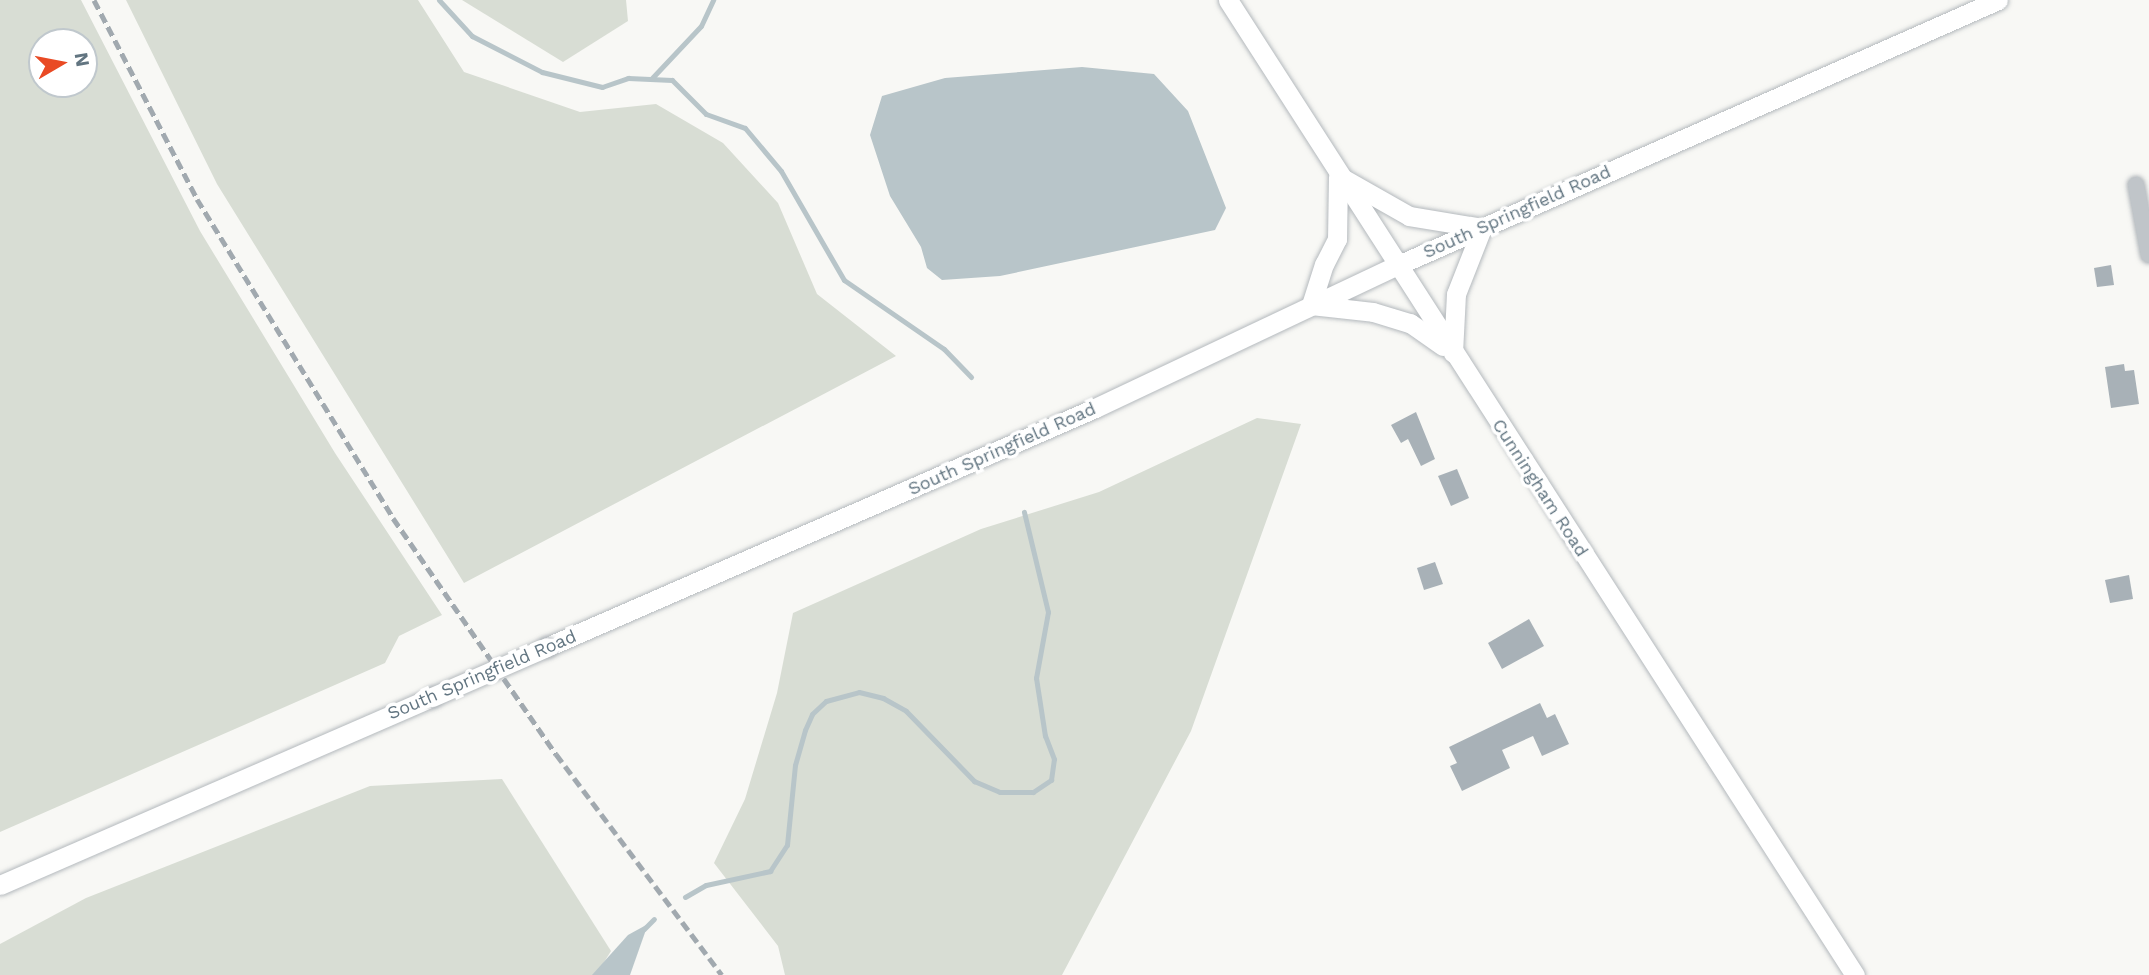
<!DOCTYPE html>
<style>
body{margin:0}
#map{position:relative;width:2149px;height:975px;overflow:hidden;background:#f8f8f5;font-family:"Work Sans",sans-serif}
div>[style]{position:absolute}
.green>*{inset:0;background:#d8ddd4}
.water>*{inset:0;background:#b8c5c9}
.stream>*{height:5px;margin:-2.5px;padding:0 2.5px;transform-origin:2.5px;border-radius:2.5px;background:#b8c5c9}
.building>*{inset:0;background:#a8b1b7}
.roads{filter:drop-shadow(0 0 2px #b4b9bd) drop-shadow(0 0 2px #b4b9bd)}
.minor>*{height:16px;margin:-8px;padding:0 8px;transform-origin:8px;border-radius:8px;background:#c0c5c9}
.major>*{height:19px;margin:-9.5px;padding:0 9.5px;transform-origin:9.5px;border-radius:9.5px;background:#fff}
.rail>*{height:5px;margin-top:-2.5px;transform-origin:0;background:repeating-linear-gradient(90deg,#a1a9af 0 10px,transparent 0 15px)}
.bridges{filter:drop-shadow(0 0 2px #b4b9bd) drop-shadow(0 0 2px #b4b9bd)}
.major-bridge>*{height:19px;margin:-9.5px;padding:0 9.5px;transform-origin:9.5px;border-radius:9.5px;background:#fff}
span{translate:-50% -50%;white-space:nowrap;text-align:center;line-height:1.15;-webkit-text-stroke:7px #fff;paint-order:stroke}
.street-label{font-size:18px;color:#627581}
.north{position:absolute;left:28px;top:28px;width:70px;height:70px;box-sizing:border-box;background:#fff;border:2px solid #c0c8cd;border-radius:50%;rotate:80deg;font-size:19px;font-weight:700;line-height:28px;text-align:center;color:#627581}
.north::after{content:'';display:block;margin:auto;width:24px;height:32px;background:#e94a24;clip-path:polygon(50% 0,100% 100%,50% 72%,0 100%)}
</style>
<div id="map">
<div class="green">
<i style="clip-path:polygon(evenodd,0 0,81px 0,200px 231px,335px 453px,442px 615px,399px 636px,385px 663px,0 832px,0 0,42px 42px,84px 42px,84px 84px,42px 84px,42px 42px)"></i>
<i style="clip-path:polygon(126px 0,418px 0,464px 72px,580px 112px,656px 104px,723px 143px,778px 203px,817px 294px,896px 356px,464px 583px,217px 184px)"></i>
<i style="clip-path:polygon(462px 0,626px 0,628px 21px,563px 62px)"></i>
<i style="clip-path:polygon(1257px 418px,1301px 424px,1191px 731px,1062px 975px,785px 975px,778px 946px,714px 863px,745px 799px,777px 693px,793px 613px,981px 529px,1099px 492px)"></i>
<i style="clip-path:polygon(502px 779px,611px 951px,596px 975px,0 975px,0 944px,86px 898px,370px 786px)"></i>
</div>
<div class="water">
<i style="clip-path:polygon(1082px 67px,1154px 74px,1188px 111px,1226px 208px,1215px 230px,1000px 276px,942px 280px,927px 268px,921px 247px,890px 196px,870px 135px,882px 96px,945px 78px)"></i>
<i style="clip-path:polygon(648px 924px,630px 975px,592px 975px,628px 935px)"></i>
</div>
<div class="stream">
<i style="left:439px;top:0;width:49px;rotate:47.5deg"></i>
<i style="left:472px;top:36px;width:79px;rotate:27.2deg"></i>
<i style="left:542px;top:72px;width:62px;rotate:14deg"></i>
<i style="left:602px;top:87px;width:28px;rotate:-19deg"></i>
<i style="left:628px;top:78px;width:44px;rotate:2.6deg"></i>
<i style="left:672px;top:80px;width:48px;rotate:45deg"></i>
<i style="left:706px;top:114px;width:41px;rotate:19.7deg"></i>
<i style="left:745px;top:128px;width:56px;rotate:50.1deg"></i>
<i style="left:781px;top:171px;width:126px;rotate:60deg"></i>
<i style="left:844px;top:280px;width:121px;rotate:34.6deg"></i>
<i style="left:944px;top:349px;width:39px;rotate:46deg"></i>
<i style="left:652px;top:78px;width:71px;rotate:-46.7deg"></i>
<i style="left:701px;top:26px;width:29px;rotate:-65deg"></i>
<i style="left:685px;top:897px;width:24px;rotate:-30deg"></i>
<i style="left:706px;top:885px;width:66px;rotate:-12.3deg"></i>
<i style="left:770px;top:871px;width:31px;rotate:-57deg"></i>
<i style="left:787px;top:845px;width:80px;rotate:-84.3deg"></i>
<i style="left:795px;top:765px;width:36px;rotate:-74deg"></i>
<i style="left:805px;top:730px;width:17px;rotate:-66deg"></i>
<i style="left:812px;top:714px;width:19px;rotate:-43deg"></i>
<i style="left:826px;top:701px;width:34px;rotate:-15deg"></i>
<i style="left:859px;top:692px;width:25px;rotate:14deg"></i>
<i style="left:883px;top:698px;width:26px;rotate:29deg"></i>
<i style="left:906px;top:711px;width:98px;rotate:45.8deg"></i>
<i style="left:974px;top:781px;width:28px;rotate:23deg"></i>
<i style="left:1000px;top:792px;width:33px"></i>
<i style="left:1033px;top:792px;width:22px;rotate:-34deg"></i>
<i style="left:1051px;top:780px;width:21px;rotate:-82deg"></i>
<i style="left:1054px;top:759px;width:25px;rotate:-111deg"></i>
<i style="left:1045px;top:736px;width:59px;rotate:-98.8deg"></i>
<i style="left:1036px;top:678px;width:67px;rotate:-79.7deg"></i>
<i style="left:1048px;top:612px;width:103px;rotate:-103.5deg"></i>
<i style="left:644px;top:929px;width:14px;rotate:-45deg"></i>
</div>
<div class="building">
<i style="clip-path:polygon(2111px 265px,2114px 285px,2097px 287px,2094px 268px)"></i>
<i style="clip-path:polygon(2124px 364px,2125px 371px,2134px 370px,2139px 404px,2111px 408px,2105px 367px)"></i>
<i style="clip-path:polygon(1416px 412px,1435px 459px,1421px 466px,1408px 439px,1401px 443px,1391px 425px)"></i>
<i style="clip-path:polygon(1457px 469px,1469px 498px,1451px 506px,1438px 476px)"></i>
<i style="clip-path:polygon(1435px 562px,1443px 584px,1424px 590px,1417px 568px)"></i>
<i style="clip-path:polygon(2129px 575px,2133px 599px,2110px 603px,2105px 580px)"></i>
<i style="clip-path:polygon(1529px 619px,1544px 646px,1502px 669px,1488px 643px)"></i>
<i style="clip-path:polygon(1540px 703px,1547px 718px,1555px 714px,1569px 744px,1542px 756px,1533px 736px,1502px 750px,1510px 768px,1462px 791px,1450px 766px,1457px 763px,1449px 747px)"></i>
</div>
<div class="roads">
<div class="minor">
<i style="left:2136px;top:185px;width:71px;rotate:79.5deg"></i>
</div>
<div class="major">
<i style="left:1228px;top:0;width:1159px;rotate:57.26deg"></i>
<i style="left:1338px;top:177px;width:62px;rotate:90.9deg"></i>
<i style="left:1337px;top:239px;width:28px;rotate:117deg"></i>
<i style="left:1324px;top:264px;width:43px;rotate:107.6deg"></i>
<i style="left:1311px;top:305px;width:62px;rotate:6.4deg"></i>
<i style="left:1373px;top:312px;width:39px;rotate:17deg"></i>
<i style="left:1410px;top:323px;width:40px;rotate:34.9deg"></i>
<i style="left:1344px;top:179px;width:75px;rotate:29.6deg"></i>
<i style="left:1409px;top:216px;width:74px;rotate:9.3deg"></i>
<i style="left:1453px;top:353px;width:59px;rotate:-87.1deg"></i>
<i style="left:1456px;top:294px;width:71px;rotate:-68.5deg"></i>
<i style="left:547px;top:647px;width:598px;rotate:-23.56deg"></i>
<i style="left:1095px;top:408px;width:333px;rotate:-25.3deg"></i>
<i style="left:1396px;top:266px;width:658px;rotate:-23.84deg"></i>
<i style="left:0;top:885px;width:471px;rotate:-23.5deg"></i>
</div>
</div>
<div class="rail">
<i style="left:94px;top:0;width:224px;rotate:62.6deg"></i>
<i style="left:197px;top:199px;width:374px;rotate:58.4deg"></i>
<i style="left:393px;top:518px;width:287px;rotate:55.4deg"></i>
<i style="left:556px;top:754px;width:276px;rotate:53.1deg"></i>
</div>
<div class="bridges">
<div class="major-bridge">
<i style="left:432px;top:697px;width:125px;rotate:-23.5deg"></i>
</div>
</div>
<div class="street-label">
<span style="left:1517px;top:212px;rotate:-24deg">South Springfield Road</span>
<span style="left:1002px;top:449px;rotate:-24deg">South Springfield Road</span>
<span style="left:1540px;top:488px;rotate:57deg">Cunningham Road</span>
<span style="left:482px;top:675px;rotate:-23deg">South Springfield Road</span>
</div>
<div class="north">N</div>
</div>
